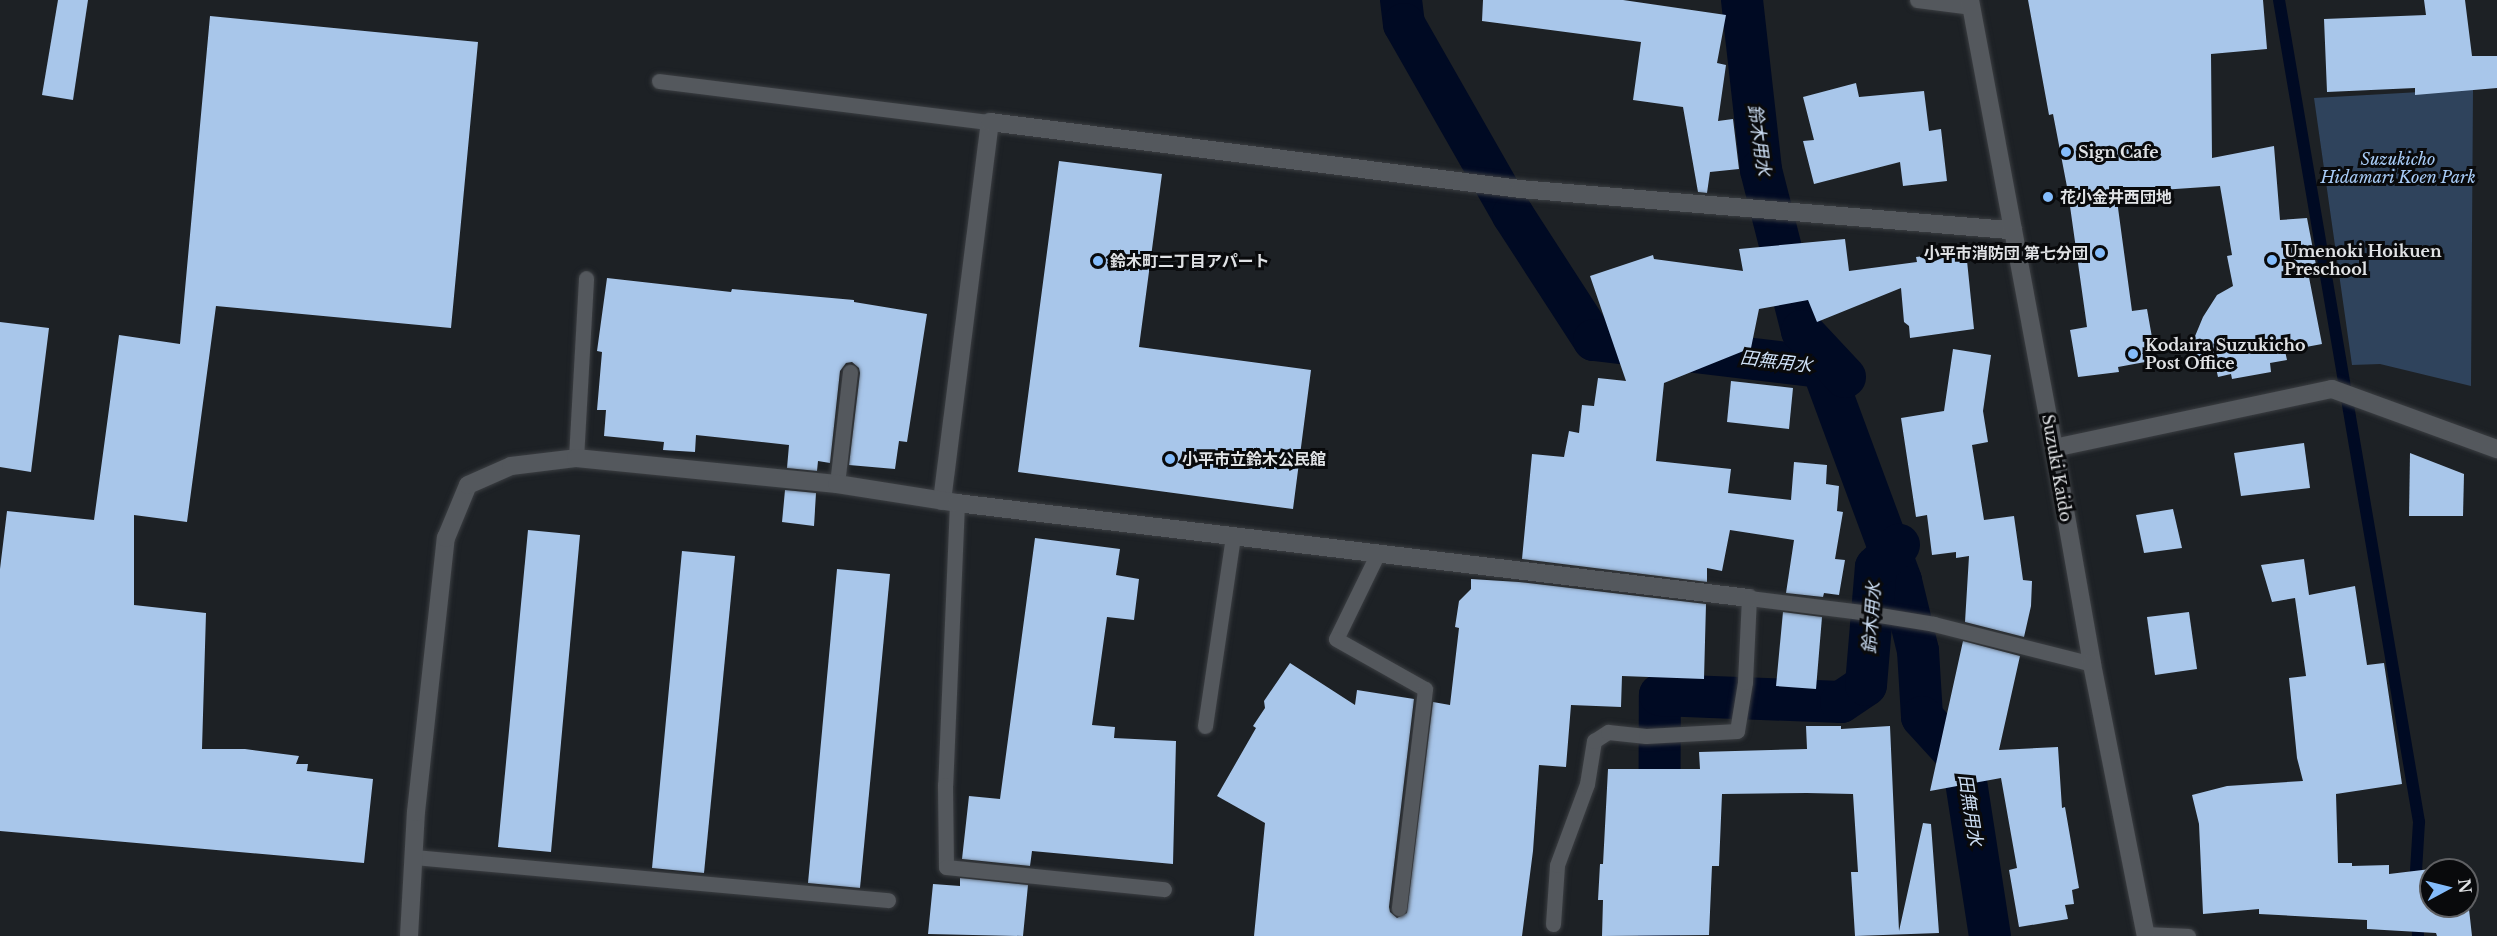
<!DOCTYPE html>
<meta charset="utf-8">
<style>
body{margin:0}
#map{position:relative;width:2497px;height:936px;overflow:hidden;background:#1d2125;font-family:"Libre Baskerville","Noto Sans JP",serif}
div>[style]{position:absolute}
.green>*{inset:0;background:#2f435c}
.stream>*{height:12px;margin:-6px;padding:0 6px;transform-origin:6px;border-radius:6px;background:#000a23}
.canal>*{height:42px;margin:-21px;padding:0 21px;transform-origin:21px;border-radius:21px;background:#000a23}
.building>*{inset:0;background:#a8c6ea}
.roads{filter:drop-shadow(0 0 2px #3b3e42) drop-shadow(0 0 2px #3b3e42)}
.service>*{height:15px;margin:-7.5px;padding:0 7.5px;transform-origin:7.5px;border-radius:7.5px;background:#54585d}
.minor>*{height:18px;margin:-9px;padding:0 9px;transform-origin:9px;border-radius:9px;background:#54585d}
.secondary>*{height:18px;margin:-9px;padding:0 9px;transform-origin:9px;border-radius:9px;background:#54585d}
.dots>*{width:16px;height:16px;translate:-50% -50%;box-sizing:border-box;border:3px solid #090a0c;border-radius:50%}
span{translate:-50% -50%;white-space:nowrap;text-align:center;line-height:1.15;-webkit-text-stroke:6px #090a0c;paint-order:stroke}
.poi-label{font-size:16px;color:#e0e2e5;font-weight:700}
.left{translate:0 -50%;text-align:left}
.right{translate:-100% -50%;text-align:right}
.park-label{font-size:16px;color:#a8ccf7;font-style:italic}
.street-label{font-size:16px;color:#e0e2e5}
.water-label{font-size:18px;color:#cddff5;font-style:italic}
.north{position:absolute;left:2419px;top:858px;width:60px;height:60px;box-sizing:border-box;background:#090a0c;border:2px solid #5f6063;border-radius:50%;rotate:83deg;font-size:16px;font-weight:700;line-height:24px;text-align:center;color:#e0e2e5}
.north::after{content:'';display:block;margin:auto;width:21px;height:27px;background:#84bcfb;clip-path:polygon(50% 0,100% 100%,50% 72%,0 100%)}
</style>
<div id="map">
<div class="green">
<i style="clip-path:polygon(2473px 89px,2471px 386px,2380px 364px,2352px 365px,2314px 98px)"></i>
</div>
<div class="stream">
<i style="left:2279px;top:0;width:834px;rotate:80.33deg"></i>
<i style="left:2419px;top:822px;width:65px;rotate:93.5deg"></i>
<i style="left:2417px;top:916px;width:20px;rotate:87deg"></i>
</div>
<div class="canal">
<i style="left:1401px;top:0;width:24px;rotate:83deg"></i>
<i style="left:1404px;top:24px;width:220px;rotate:60.3deg"></i>
<i style="left:1513px;top:215px;width:149px;rotate:57.1deg"></i>
<i style="left:1594px;top:340px;width:230px;rotate:6.8deg"></i>
<i style="left:1822px;top:367px;width:228px;rotate:69.7deg"></i>
<i style="left:1901px;top:581px;width:72px;rotate:76.3deg"></i>
<i style="left:1918px;top:651px;width:66px;rotate:86.5deg"></i>
<i style="left:1922px;top:717px;width:61px;rotate:47.7deg"></i>
<i style="left:1963px;top:762px;width:176px;rotate:81.2deg"></i>
<i style="left:1742px;top:0;width:171px;rotate:83.6deg"></i>
<i style="left:1761px;top:170px;width:166px;rotate:75.7deg"></i>
<i style="left:1802px;top:331px;width:63px;rotate:46.9deg"></i>
<i style="left:1659px;top:936px;width:241px;rotate:-89.8deg"></i>
<i style="left:1660px;top:695px;width:181px;rotate:2.2deg"></i>
<i style="left:1841px;top:702px;width:30px;rotate:-34deg"></i>
<i style="left:1866px;top:685px;width:118px;rotate:-85.2deg"></i>
<i style="left:1876px;top:567px;width:32px;rotate:-44deg"></i>
</div>
<div class="building">
<i style="clip-path:polygon(58px 0,88px 0,73px 100px,42px 95px)"></i>
<i style="clip-path:polygon(1483px 0,1623px 0,1726px 15px,1717px 63px,1726px 65px,1718px 121px,1733px 119px,1739px 169px,1710px 172px,1707px 193px,1698px 192px,1683px 107px,1633px 100px,1641px 42px,1482px 21px)"></i>
<i style="clip-path:polygon(2028px 0,2263px 0,2267px 49px,2211px 54px,2212px 158px,2274px 146px,2280px 220px,2307px 218px,2316px 265px,2307px 267px,2322px 344px,2285px 351px,2287px 360px,2270px 363px,2271px 372px,2232px 379px,2231px 374px,2218px 377px,2216px 368px,2199px 371px,2193px 341px,2203px 317px,2217px 295px,2233px 286px,2227px 256px,2232px 255px,2220px 186px,2116px 193px,2132px 311px,2147px 309px,2156px 360px,2118px 367px,2119px 372px,2078px 377px,2070px 330px,2087px 327px,2068px 192px,2053px 114px,2049px 115px)"></i>
<i style="clip-path:polygon(2424px 0,2465px 0,2472px 56px,2497px 56px,2497px 88px,2415px 95px,2415px 88px,2327px 92px,2324px 19px,2426px 15px)"></i>
<i style="clip-path:polygon(210px 16px,478px 42px,451px 328px,216px 306px,187px 522px,134px 515px,134px 605px,206px 613px,202px 749px,245px 749px,299px 756px,296px 764px,308px 764px,307px 771px,373px 779px,364px 863px,0 831px,0 569px,7px 511px,94px 520px,119px 335px,180px 344px)"></i>
<i style="clip-path:polygon(1856px 83px,1859px 97px,1924px 91px,1929px 131px,1941px 129px,1947px 181px,1903px 186px,1900px 162px,1814px 184px,1803px 141px,1814px 140px,1803px 97px)"></i>
<i style="clip-path:polygon(1059px 161px,1162px 174px,1139px 347px,1311px 370px,1293px 509px,1018px 472px)"></i>
<i style="clip-path:polygon(1845px 239px,1849px 271px,1917px 262px,1916px 257px,1966px 251px,1974px 329px,1910px 338px,1909px 326px,1904px 322px,1901px 288px,1817px 322px,1808px 300px,1759px 309px,1751px 348px,1664px 383px,1656px 461px,1731px 469px,1728px 493px,1791px 500px,1794px 462px,1827px 465px,1826px 484px,1839px 486px,1837px 511px,1843px 512px,1835px 559px,1845px 560px,1839px 595px,1824px 593px,1823px 597px,1786px 593px,1794px 540px,1730px 530px,1722px 571px,1707px 568px,1707px 582px,1522px 559px,1532px 454px,1564px 457px,1569px 431px,1579px 433px,1582px 405px,1594px 406px,1598px 378px,1626px 381px,1590px 276px,1653px 255px,1654px 259px,1743px 271px,1739px 249px)"></i>
<i style="clip-path:polygon(607px 278px,731px 292px,732px 289px,854px 300px,854px 302px,927px 314px,907px 442px,899px 441px,895px 469px,849px 465px,860px 373px,859px 368px,852px 362px,846px 363px,840px 371px,830px 463px,818px 461px,817px 471px,787px 468px,789px 445px,696px 435px,695px 452px,663px 450px,664px 442px,604px 436px,606px 410px,597px 410px,602px 352px,597px 351px)"></i>
<i style="clip-path:polygon(0 322px,49px 328px,31px 472px,0 467px)"></i>
<i style="clip-path:polygon(1953px 349px,1991px 355px,1983px 411px,1988px 442px,1972px 445px,1984px 520px,2014px 516px,2023px 580px,2032px 581px,2031px 606px,2024px 637px,1965px 622px,1969px 556px,1956px 558px,1956px 552px,1932px 555px,1927px 515px,1916px 517px,1901px 418px,1944px 411px)"></i>
<i style="clip-path:polygon(1731px 381px,1793px 388px,1789px 429px,1727px 422px)"></i>
<i style="clip-path:polygon(2304px 443px,2310px 488px,2241px 496px,2234px 453px)"></i>
<i style="clip-path:polygon(2410px 453px,2464px 474px,2463px 516px,2409px 516px)"></i>
<i style="clip-path:polygon(785px 490px,816px 493px,814px 526px,782px 522px)"></i>
<i style="clip-path:polygon(2173px 509px,2182px 548px,2144px 553px,2136px 515px)"></i>
<i style="clip-path:polygon(528px 530px,580px 535px,551px 852px,498px 847px)"></i>
<i style="clip-path:polygon(1035px 538px,1120px 549px,1116px 575px,1139px 579px,1134px 620px,1107px 617px,1092px 725px,1115px 727px,1114px 738px,1176px 741px,1173px 864px,1032px 851px,1030px 866px,962px 859px,969px 796px,1000px 799px)"></i>
<i style="clip-path:polygon(682px 551px,735px 556px,704px 873px,652px 868px)"></i>
<i style="clip-path:polygon(2304px 559px,2309px 595px,2355px 586px,2367px 665px,2384px 663px,2402px 784px,2336px 794px,2338px 863px,2352px 863px,2352px 866px,2389px 865px,2389px 874px,2464px 865px,2465px 870px,2431px 870px,2431px 906px,2467px 906px,2467px 891px,2472px 936px,2437px 936px,2436px 933px,2367px 929px,2367px 920px,2259px 914px,2259px 909px,2203px 914px,2199px 824px,2192px 795px,2227px 786px,2303px 781px,2297px 758px,2289px 678px,2306px 676px,2295px 598px,2272px 602px,2261px 565px)"></i>
<i style="clip-path:polygon(837px 569px,890px 574px,860px 888px,808px 883px)"></i>
<i style="clip-path:polygon(1471px 579px,1519px 582px,1706px 604px,1704px 679px,1622px 676px,1621px 707px,1571px 705px,1566px 767px,1539px 765px,1533px 851px,1522px 936px,1254px 936px,1265px 823px,1217px 796px,1256px 728px,1253px 726px,1265px 708px,1264px 701px,1290px 663px,1355px 705px,1357px 690px,1414px 699px,1389px 907px,1390px 912px,1397px 918px,1407px 913px,1433px 702px,1450px 705px,1459px 628px,1455px 627px,1459px 601px,1471px 589px)"></i>
<i style="clip-path:polygon(1783px 612px,1822px 617px,1816px 689px,1776px 686px)"></i>
<i style="clip-path:polygon(2189px 612px,2197px 669px,2155px 675px,2147px 617px)"></i>
<i style="clip-path:polygon(1963px 641px,2020px 656px,1999px 750px,2058px 747px,2062px 808px,2065px 807px,2079px 888px,2072px 890px,2074px 904px,2065px 905px,2068px 919px,2019px 927px,2009px 870px,2017px 868px,2001px 778px,1930px 791px)"></i>
<i style="clip-path:polygon(1806px 726px,1841px 726px,1841px 729px,1890px 726px,1899px 931px,1923px 823px,1931px 824px,1939px 933px,1855px 936px,1851px 872px,1858px 872px,1853px 794px,1807px 793px,1722px 794px,1719px 866px,1712px 866px,1709px 935px,1602px 936px,1603px 900px,1598px 900px,1600px 864px,1603px 864px,1608px 769px,1700px 769px,1699px 752px,1807px 749px)"></i>
<i style="clip-path:polygon(960px 878px,1028px 885px,1023px 936px,928px 934px,933px 884px,960px 886px)"></i>
</div>
<div class="roads">
<div class="service">
<i style="left:1917px;top:0;width:54px;rotate:7.4deg"></i>
<i style="left:659px;top:81px;width:334px;rotate:7.1deg"></i>
<i style="left:576px;top:458px;width:180px;rotate:-86.8deg"></i>
<i style="left:837px;top:484px;width:113px;rotate:-83.4deg"></i>
<i style="left:957px;top:503px;width:282px;rotate:92.4deg"></i>
<i style="left:945px;top:785px;width:82px;rotate:89.3deg"></i>
<i style="left:946px;top:867px;width:219px;rotate:5.8deg"></i>
<i style="left:1377px;top:555px;width:93px;rotate:116deg"></i>
<i style="left:1336px;top:639px;width:102px;rotate:29.3deg"></i>
<i style="left:1425px;top:689px;width:221px;rotate:96.8deg"></i>
<i style="left:1205px;top:726px;width:191px;rotate:-81.6deg"></i>
<i style="left:414px;top:857px;width:476px;rotate:5.2deg"></i>
<i style="left:1553px;top:924px;width:59px;rotate:-86.1deg"></i>
<i style="left:1557px;top:865px;width:86px;rotate:-69.7deg"></i>
<i style="left:1587px;top:784px;width:44px;rotate:-80.8deg"></i>
<i style="left:1594px;top:741px;width:17px;rotate:-33deg"></i>
<i style="left:1608px;top:732px;width:38px;rotate:6deg"></i>
<i style="left:1646px;top:736px;width:91px;rotate:-3.1deg"></i>
<i style="left:1737px;top:731px;width:50px;rotate:-80.7deg"></i>
<i style="left:1745px;top:682px;width:84px;rotate:-87.3deg"></i>
<i style="left:1749px;top:598px;width:113px;rotate:7.1deg"></i>
<i style="left:1861px;top:612px;width:74px;rotate:9.3deg"></i>
<i style="left:1934px;top:624px;width:163px;rotate:14.2deg"></i>
<i style="left:2146px;top:934px;width:42px;rotate:2.7deg"></i>
</div>
<div class="minor">
<i style="left:2054px;top:448px;width:284px;rotate:-12deg"></i>
<i style="left:2332px;top:389px;width:176px;rotate:20deg"></i>
<i style="left:942px;top:501px;width:382px;rotate:-82.8deg"></i>
<i style="left:990px;top:122px;width:534px;rotate:7.2deg"></i>
<i style="left:1520px;top:189px;width:495px;rotate:4.8deg"></i>
<i style="left:409px;top:936px;width:124px;rotate:-86.8deg"></i>
<i style="left:416px;top:812px;width:276px;rotate:-83.8deg"></i>
<i style="left:446px;top:538px;width:57px;rotate:-67.5deg"></i>
<i style="left:468px;top:485px;width:47px;rotate:-23.8deg"></i>
<i style="left:511px;top:466px;width:65px;rotate:-7deg"></i>
<i style="left:576px;top:458px;width:262px;rotate:5.7deg"></i>
<i style="left:837px;top:484px;width:121px;rotate:9deg"></i>
<i style="left:957px;top:503px;width:798px;rotate:6.84deg"></i>
</div>
<div class="secondary">
<i style="left:1970px;top:0;width:456px;rotate:79.4deg"></i>
<i style="left:2054px;top:448px;width:219px;rotate:80deg"></i>
<i style="left:2092px;top:664px;width:277px;rotate:78.8deg"></i>
</div>
</div>
<div class="dots">
<i style="left:2066px;top:152px;background:#84bcfb"></i>
<i style="left:2048px;top:197px;background:#84bcfb"></i>
<i style="left:2100px;top:253px;background:#84bcfb"></i>
<i style="left:2272px;top:260px;background:#84bcfb"></i>
<i style="left:1098px;top:261px;background:#84bcfb"></i>
<i style="left:2133px;top:354px;background:#84bcfb"></i>
<i style="left:1170px;top:459px;background:#84bcfb"></i>
</div>
<div class="poi-label">
<span class="left" style="left:2078px;top:152px">Sign Cafe</span>
<span class="left" style="left:2060px;top:197px">花小金井西団地</span>
<span class="left" style="left:2284px;top:260px">Umenoki Hoikuen<br>Preschool</span>
<span class="right" style="left:2088px;top:253px">小平市消防団 第七分団</span>
<span class="left" style="left:1110px;top:261px">鈴木町二丁目アパート</span>
<span class="left" style="left:2145px;top:354px">Kodaira Suzukicho<br>Post Office</span>
<span class="left" style="left:1182px;top:459px">小平市立鈴木公民館</span>
</div>
<div class="park-label">
<span style="left:2398px;top:168px">Suzukicho<br>Hidamari Koen Park</span>
</div>
<div class="street-label">
<span style="left:2057px;top:468px;rotate:80deg">Suzuki Kaido</span>
</div>
<div class="water-label">
<span style="left:1759px;top:140px;rotate:82deg">鈴木用水</span>
<span style="left:1776px;top:362px;rotate:7deg">田無用水</span>
<span style="left:1872px;top:618px;rotate:-86deg">鈴木用水</span>
<span style="left:1970px;top:810px;rotate:81deg">田無用水</span>
</div>
<div class="north">N</div>
</div>
